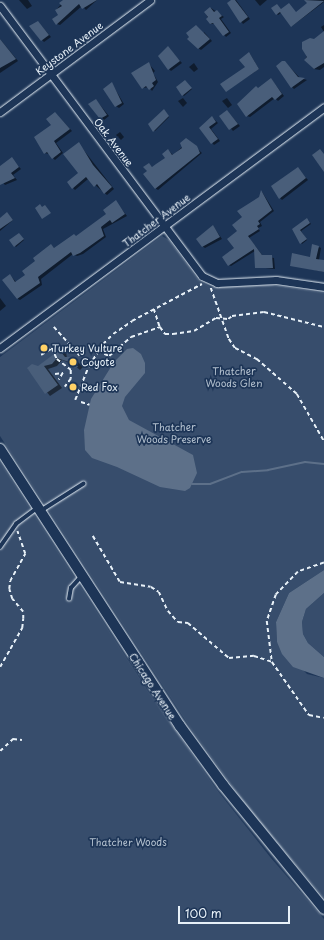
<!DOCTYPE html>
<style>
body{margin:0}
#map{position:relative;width:324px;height:940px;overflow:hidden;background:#1d3557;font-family:"Playpen Sans",sans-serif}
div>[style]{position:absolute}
.green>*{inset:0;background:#374d6c}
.water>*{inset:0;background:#5d7089}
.shadow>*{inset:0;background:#0007}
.stream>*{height:2px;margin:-1px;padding:0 1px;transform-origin:1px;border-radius:1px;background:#5d7089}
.building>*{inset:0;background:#495e7a}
.path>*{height:1.5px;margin-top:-0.75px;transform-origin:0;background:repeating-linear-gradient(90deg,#e8f1f8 0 4px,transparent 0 7px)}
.roads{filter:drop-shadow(0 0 1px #e8f1f8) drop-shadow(0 0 1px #e8f1f8)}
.service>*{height:3.5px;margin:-1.75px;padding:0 1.75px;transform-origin:1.75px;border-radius:1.75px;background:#1d3557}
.minor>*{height:7px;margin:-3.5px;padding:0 3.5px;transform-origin:3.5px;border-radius:3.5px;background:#1d3557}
.secondary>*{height:10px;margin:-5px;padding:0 5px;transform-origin:5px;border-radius:5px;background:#1d3557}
.dots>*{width:11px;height:11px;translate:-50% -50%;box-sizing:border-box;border:2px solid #1d3557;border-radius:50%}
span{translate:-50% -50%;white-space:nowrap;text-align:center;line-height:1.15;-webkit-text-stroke:3.5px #1d3557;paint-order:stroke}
.street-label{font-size:10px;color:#e8f1f8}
.poi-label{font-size:10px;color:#e8f1f8}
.left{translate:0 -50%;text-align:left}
.park-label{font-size:10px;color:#b3c0ce}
.scale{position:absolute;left:178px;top:906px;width:112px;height:18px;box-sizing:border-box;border:2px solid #e8f1f8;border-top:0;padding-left:5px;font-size:12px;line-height:14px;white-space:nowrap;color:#e8f1f8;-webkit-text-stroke:3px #1d3557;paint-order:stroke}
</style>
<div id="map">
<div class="green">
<i style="clip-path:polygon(162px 236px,169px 240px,199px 281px,211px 287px,273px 285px,324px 293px,324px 570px,289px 593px,276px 622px,277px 642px,307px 674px,324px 678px,324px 898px,248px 808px,191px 729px,0 436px,0 357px)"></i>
<i style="clip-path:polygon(0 462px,148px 691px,217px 790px,271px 858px,324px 919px,324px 940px,0 940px)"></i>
<i style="clip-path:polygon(324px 593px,324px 657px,308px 643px,303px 634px,302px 622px,306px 609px)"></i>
</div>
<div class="water">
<i style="clip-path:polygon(133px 348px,141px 354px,145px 363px,145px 373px,125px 397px,122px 406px,129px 420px,193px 455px,197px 473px,190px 488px,185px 491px,160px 487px,117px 467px,92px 458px,85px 450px,84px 430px,91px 399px,114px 362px,127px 349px)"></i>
<i style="clip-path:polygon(324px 570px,324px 593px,306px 609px,302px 622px,303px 634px,308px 643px,324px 657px,324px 678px,293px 667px,282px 654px,277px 642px,276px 622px,289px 593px)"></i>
</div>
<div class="shadow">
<i style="clip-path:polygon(19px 0,28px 0,32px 6px,27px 9px)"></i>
<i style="clip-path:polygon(65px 0,97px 0,86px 10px,82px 6px,60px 25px,57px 24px,59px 15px,56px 10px)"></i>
<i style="clip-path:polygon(232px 0,236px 0,250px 19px,243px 24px,228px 3px)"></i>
<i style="clip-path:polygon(255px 0,267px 0,260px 6px)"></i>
<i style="clip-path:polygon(306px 0,324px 0,324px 2px,292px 26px,282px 12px,278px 15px,273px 9px,277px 5px,282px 10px,296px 13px,308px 3px)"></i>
<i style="clip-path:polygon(211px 8px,224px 17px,221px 19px,231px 33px,226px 37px,215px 24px,211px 24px,205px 12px)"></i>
<i style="clip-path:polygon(38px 22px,51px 37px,44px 42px,42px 40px)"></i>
<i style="clip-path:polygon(324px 25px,324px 32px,321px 27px)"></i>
<i style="clip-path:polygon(204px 32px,212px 41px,201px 50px,198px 48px)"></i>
<i style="clip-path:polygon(324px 32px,324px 67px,320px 70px,314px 69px,305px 60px,314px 40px)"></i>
<i style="clip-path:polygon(0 39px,18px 61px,0 73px)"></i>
<i style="clip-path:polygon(168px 48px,182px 63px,171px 71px,169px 69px)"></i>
<i style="clip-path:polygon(250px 54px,259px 69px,226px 91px,246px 68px)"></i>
<i style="clip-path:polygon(285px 62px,300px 78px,307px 80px,294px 89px,292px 87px)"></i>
<i style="clip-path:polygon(194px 63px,198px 69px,194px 72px,189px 67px)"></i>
<i style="clip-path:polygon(149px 64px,155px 71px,153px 73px,158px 82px,152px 91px,149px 87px,143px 88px)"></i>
<i style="clip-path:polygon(271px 79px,284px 96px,278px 101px,275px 98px,250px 117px,247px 116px,259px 89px)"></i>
<i style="clip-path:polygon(185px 81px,192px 89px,184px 96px,183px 95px)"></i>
<i style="clip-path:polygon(112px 84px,124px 104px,119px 108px,116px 106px)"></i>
<i style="clip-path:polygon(183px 98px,187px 103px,183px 107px,178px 101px)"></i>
<i style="clip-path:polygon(227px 98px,232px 105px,228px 108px,222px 101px)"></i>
<i style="clip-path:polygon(96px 100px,109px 116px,104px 120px,89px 105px)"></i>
<i style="clip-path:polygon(165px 111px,169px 117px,155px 131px,154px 131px)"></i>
<i style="clip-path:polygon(227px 111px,240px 126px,233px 131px,220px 116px)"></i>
<i style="clip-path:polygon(57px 115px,72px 131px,56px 143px,63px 153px,55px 160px,49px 154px,45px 153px)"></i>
<i style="clip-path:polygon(212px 117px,218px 123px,211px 129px,220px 141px,214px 145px,200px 128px)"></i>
<i style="clip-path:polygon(120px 132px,124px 137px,121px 140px,116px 135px)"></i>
<i style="clip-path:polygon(189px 141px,202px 153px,158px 190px,155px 188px,148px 172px,149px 164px,153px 168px,166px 158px,168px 150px,173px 155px)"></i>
<i style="clip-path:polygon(79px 144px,114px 189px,107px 195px,88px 179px,75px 190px,73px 188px,79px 174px)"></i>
<i style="clip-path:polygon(12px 159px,21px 169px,13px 175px,17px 180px,5px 185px,0 179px,0 167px)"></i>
<i style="clip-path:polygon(298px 169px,308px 180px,282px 200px,280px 198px)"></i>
<i style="clip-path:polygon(262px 192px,274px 211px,260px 222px,262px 226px,258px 228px,260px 231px,249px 238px,263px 256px,274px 258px,275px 269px,256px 267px,255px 251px,231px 266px,229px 265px,243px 217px,260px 198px)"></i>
<i style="clip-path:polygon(116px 202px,127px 216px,103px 229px,106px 237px,83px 254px,77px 256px,73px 254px,41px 279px,42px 285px,20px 300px,18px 299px,4px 280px,10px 275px,16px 282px,26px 276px,51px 245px,55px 249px,76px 237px,107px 214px)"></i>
<i style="clip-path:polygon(8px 214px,13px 220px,0 231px,0 222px)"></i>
<i style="clip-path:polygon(308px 220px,311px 224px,301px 231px,307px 240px,302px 244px,293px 229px)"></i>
<i style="clip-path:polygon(213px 226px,222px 239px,205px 248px,202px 246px)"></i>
<i style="clip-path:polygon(20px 235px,24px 240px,16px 247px,11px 241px)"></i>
<i style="clip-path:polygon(319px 247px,321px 248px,319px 260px,324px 261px,324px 272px,291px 265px,311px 258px)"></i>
<i style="clip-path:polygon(0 298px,6px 306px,0 311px)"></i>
<i style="clip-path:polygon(45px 346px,46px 347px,48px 351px,42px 348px)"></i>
<i style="clip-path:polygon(62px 349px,66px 352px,67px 358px,77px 361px,83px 367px,80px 370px,73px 364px,62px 360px,57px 366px,48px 369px,62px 388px,50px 396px,28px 369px,38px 367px)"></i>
</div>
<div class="stream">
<i style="left:192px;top:484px;width:18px"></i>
<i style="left:210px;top:484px;width:34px;rotate:-21deg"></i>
<i style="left:242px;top:472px;width:26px;rotate:-4deg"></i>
<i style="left:268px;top:470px;width:38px;rotate:-12deg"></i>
<i style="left:305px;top:462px;width:19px;rotate:6deg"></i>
</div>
<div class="building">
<i style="clip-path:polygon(63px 0,97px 0,82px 9px,79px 4px,56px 25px,52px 19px,58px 15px,55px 10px,62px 6px,59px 3px)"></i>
<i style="clip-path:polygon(231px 0,235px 0,248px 17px,240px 23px,227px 3px)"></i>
<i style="clip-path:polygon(304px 0,324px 1px,291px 27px,280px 12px,276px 15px,271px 8px,277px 4px,281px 9px,289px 3px,296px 12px,307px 3px)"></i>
<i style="clip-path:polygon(210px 7px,214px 12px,217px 10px,222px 16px,219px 18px,229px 32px,223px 36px,213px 23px,210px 24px,206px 19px,208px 17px,204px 12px)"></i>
<i style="clip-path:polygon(38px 21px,49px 35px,41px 41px,29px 26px)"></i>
<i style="clip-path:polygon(196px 25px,210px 39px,198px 49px,187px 39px,189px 37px,186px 33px)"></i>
<i style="clip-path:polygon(324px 31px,324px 63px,314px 69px,304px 60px,307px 57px,302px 49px,302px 42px,310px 38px,314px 39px)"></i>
<i style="clip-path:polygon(0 39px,16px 59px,0 68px)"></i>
<i style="clip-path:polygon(168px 46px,180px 61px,168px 70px,158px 56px)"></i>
<i style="clip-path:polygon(249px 52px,259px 69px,226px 92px,220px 84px,245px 67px,239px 60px)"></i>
<i style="clip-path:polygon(282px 61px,285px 61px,298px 77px,305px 78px,291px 88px,276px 66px)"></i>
<i style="clip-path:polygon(149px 62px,156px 80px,152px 83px,154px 86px,149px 90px,146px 86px,142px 89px,131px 73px)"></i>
<i style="clip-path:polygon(271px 78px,282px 94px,275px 100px,272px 97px,246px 117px,237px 104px,256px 86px,258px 88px)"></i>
<i style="clip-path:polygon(185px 80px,192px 88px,182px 96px,176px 87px)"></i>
<i style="clip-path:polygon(112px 82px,122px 103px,115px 107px,103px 89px)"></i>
<i style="clip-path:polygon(96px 99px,107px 115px,100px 119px,88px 104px)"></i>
<i style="clip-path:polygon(164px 109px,169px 116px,153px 132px,148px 124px)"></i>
<i style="clip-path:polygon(227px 110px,238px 124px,229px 130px,219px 116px)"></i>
<i style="clip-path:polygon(55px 112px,70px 129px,54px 141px,61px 152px,52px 159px,47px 152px,44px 154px,34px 137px,51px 125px,46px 119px)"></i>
<i style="clip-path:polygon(212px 116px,216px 122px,209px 127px,218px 139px,211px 144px,199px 128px)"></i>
<i style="clip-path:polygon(186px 138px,197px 146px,200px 153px,155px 189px,143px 174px,147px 171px,143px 167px,149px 163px,152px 167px,156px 164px,165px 158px,162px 154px,168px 149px,172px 155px,182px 148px,180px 143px)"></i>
<i style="clip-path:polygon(79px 142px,93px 165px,112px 187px,104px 194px,97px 184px,94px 187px,86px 177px,72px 189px,67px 182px,78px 173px,63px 154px)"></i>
<i style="clip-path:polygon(320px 149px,324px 154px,324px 172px,312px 155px)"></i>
<i style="clip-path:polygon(12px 157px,19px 167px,11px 173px,15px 178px,0 185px,0 166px)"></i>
<i style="clip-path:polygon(298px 167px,306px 178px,279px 199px,271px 186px)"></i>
<i style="clip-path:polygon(261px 190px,272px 210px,258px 221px,260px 224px,257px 226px,259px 229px,248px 236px,262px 255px,272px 255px,273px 268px,255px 268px,254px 249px,228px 266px,222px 257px,234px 248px,227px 239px,237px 231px,232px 225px,242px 217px,237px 211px,259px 197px)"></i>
<i style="clip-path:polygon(116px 200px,125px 214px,112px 223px,110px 220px,101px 227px,104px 236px,80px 253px,73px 256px,71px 252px,38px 277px,40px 283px,17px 299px,2px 280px,10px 274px,15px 282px,25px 275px,22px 271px,35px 261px,33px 258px,51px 244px,54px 248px,74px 234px,76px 236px,106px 214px,103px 210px)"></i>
<i style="clip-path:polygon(40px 204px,42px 207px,45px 205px,51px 213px,42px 219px,35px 208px)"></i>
<i style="clip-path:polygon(7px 212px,13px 220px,0 229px,0 218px)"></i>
<i style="clip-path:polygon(307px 218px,310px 223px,300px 230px,307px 239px,300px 244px,292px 229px)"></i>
<i style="clip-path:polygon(213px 225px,220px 237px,202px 247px,196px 239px)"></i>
<i style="clip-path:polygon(19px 233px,24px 239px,14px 247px,9px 240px)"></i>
<i style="clip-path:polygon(312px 244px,319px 246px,316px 259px,324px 260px,324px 272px,290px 266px,292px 253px,310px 257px)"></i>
<i style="clip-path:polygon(62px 348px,61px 352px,65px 357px,72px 357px,78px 367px,74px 368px,72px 363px,57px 358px,52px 364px,44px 366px,58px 385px,45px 394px,27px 368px,32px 364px,38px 366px)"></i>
</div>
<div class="path">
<i style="left:211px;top:288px;width:54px;rotate:70.6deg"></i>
<i style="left:229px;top:339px;width:11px;rotate:56deg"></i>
<i style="left:235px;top:348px;width:25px;rotate:27deg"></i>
<i style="left:257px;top:359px;width:53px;rotate:41.2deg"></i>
<i style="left:297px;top:394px;width:54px;rotate:60.1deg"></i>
<i style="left:154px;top:309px;width:19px;rotate:72deg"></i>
<i style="left:160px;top:327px;width:9px;rotate:54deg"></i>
<i style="left:165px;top:334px;width:8px"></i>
<i style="left:173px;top:334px;width:21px;rotate:-8deg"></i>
<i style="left:194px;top:331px;width:26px;rotate:-31deg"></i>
<i style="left:216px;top:318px;width:12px;rotate:5deg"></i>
<i style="left:228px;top:319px;width:5px;rotate:-37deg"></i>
<i style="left:232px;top:316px;width:32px;rotate:-7deg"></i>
<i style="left:264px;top:312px;width:62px;rotate:14deg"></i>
<i style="left:54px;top:327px;width:52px;rotate:48.1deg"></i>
<i style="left:98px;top:351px;width:12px;rotate:24deg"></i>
<i style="left:109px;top:356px;width:29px;rotate:-41deg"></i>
<i style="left:131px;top:337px;width:31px;rotate:-19deg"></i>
<i style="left:41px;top:355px;width:13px;rotate:-32deg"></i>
<i style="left:52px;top:348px;width:12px;rotate:66deg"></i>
<i style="left:57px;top:359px;width:18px;rotate:38deg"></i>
<i style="left:71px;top:370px;width:9px;rotate:90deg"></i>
<i style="left:71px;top:379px;width:10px;rotate:127deg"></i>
<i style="left:55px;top:374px;width:8px;rotate:-7deg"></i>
<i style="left:63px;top:373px;width:8px;rotate:120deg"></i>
<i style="left:75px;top:400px;width:37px;rotate:-68deg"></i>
<i style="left:89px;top:366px;width:26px;rotate:-58deg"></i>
<i style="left:103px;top:344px;width:14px;rotate:-45deg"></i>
<i style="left:113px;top:334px;width:23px;rotate:-34deg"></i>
<i style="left:132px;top:321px;width:79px;rotate:-27.9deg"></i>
<i style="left:81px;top:402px;width:9px;rotate:18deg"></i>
<i style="left:93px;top:536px;width:53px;rotate:59.6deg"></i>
<i style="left:120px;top:582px;width:31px;rotate:9deg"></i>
<i style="left:151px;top:587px;width:9px;rotate:32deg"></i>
<i style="left:159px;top:592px;width:21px;rotate:65deg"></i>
<i style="left:168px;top:611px;width:15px;rotate:48deg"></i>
<i style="left:178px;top:622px;width:10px;rotate:6deg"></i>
<i style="left:188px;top:623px;width:54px;rotate:40.5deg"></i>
<i style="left:229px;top:658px;width:25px;rotate:-5deg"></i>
<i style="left:254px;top:656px;width:19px;rotate:18deg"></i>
<i style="left:324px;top:563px;width:28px;rotate:161deg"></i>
<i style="left:298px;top:572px;width:32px;rotate:134deg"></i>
<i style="left:276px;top:595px;width:28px;rotate:109deg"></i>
<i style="left:267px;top:621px;width:41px;rotate:83deg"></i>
<i style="left:272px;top:662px;width:65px;rotate:55.1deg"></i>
<i style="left:309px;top:715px;width:15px;rotate:11deg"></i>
<i style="left:0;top:667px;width:45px;rotate:-60.6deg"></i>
<i style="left:22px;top:628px;width:9px;rotate:-84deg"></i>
<i style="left:23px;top:619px;width:7px;rotate:-90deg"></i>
<i style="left:23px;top:612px;width:17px;rotate:-130deg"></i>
<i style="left:12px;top:599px;width:10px;rotate:-107deg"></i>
<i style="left:9px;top:589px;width:8px;rotate:-83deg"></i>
<i style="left:10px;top:581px;width:31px;rotate:-61deg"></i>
<i style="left:25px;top:554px;width:24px;rotate:-109deg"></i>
<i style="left:0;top:751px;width:18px;rotate:-43deg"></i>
<i style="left:13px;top:739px;width:9px;rotate:6deg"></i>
</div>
<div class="roads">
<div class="service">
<i style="left:42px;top:510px;width:49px;rotate:-32.4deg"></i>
<i style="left:0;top:547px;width:28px;rotate:-55deg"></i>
<i style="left:16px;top:524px;width:26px;rotate:-37deg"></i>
<i style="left:69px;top:599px;width:11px;rotate:-80deg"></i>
<i style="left:71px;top:588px;width:15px;rotate:-48deg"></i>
</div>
<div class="minor">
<i style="left:0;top:6px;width:337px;rotate:53.2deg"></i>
<i style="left:202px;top:276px;width:17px;rotate:25deg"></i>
<i style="left:217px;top:283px;width:59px;rotate:-2.9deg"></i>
<i style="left:276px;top:280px;width:49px;rotate:8.3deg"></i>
<i style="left:0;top:112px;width:187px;rotate:-36.7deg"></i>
<i style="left:0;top:348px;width:404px;rotate:-36.6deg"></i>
</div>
<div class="secondary">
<i style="left:0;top:449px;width:330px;rotate:57deg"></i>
<i style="left:180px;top:726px;width:73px;rotate:53.9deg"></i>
<i style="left:223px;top:785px;width:160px;rotate:50.8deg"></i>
</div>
</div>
<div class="dots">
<i style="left:44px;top:348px;background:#ffd166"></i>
<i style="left:73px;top:362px;background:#ffd166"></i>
<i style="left:73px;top:387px;background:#ffd166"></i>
</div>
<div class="street-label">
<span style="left:69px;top:48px;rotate:-37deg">Keystone Avenue</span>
<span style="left:114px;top:142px;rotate:53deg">Oak Avenue</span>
<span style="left:156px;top:220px;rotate:-37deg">Thatcher Avenue</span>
<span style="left:153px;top:686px;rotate:57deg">Chicago Avenue</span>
</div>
<div class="poi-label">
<span class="left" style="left:52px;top:348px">Turkey Vulture</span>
<span class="left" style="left:81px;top:362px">Coyote</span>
<span class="left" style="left:81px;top:387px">Red Fox</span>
</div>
<div class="park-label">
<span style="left:234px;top:376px">Thatcher<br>Woods Glen</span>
<span style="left:174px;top:432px">Thatcher<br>Woods Preserve</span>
<span style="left:128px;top:842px">Thatcher Woods</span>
</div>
<div class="scale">100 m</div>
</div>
